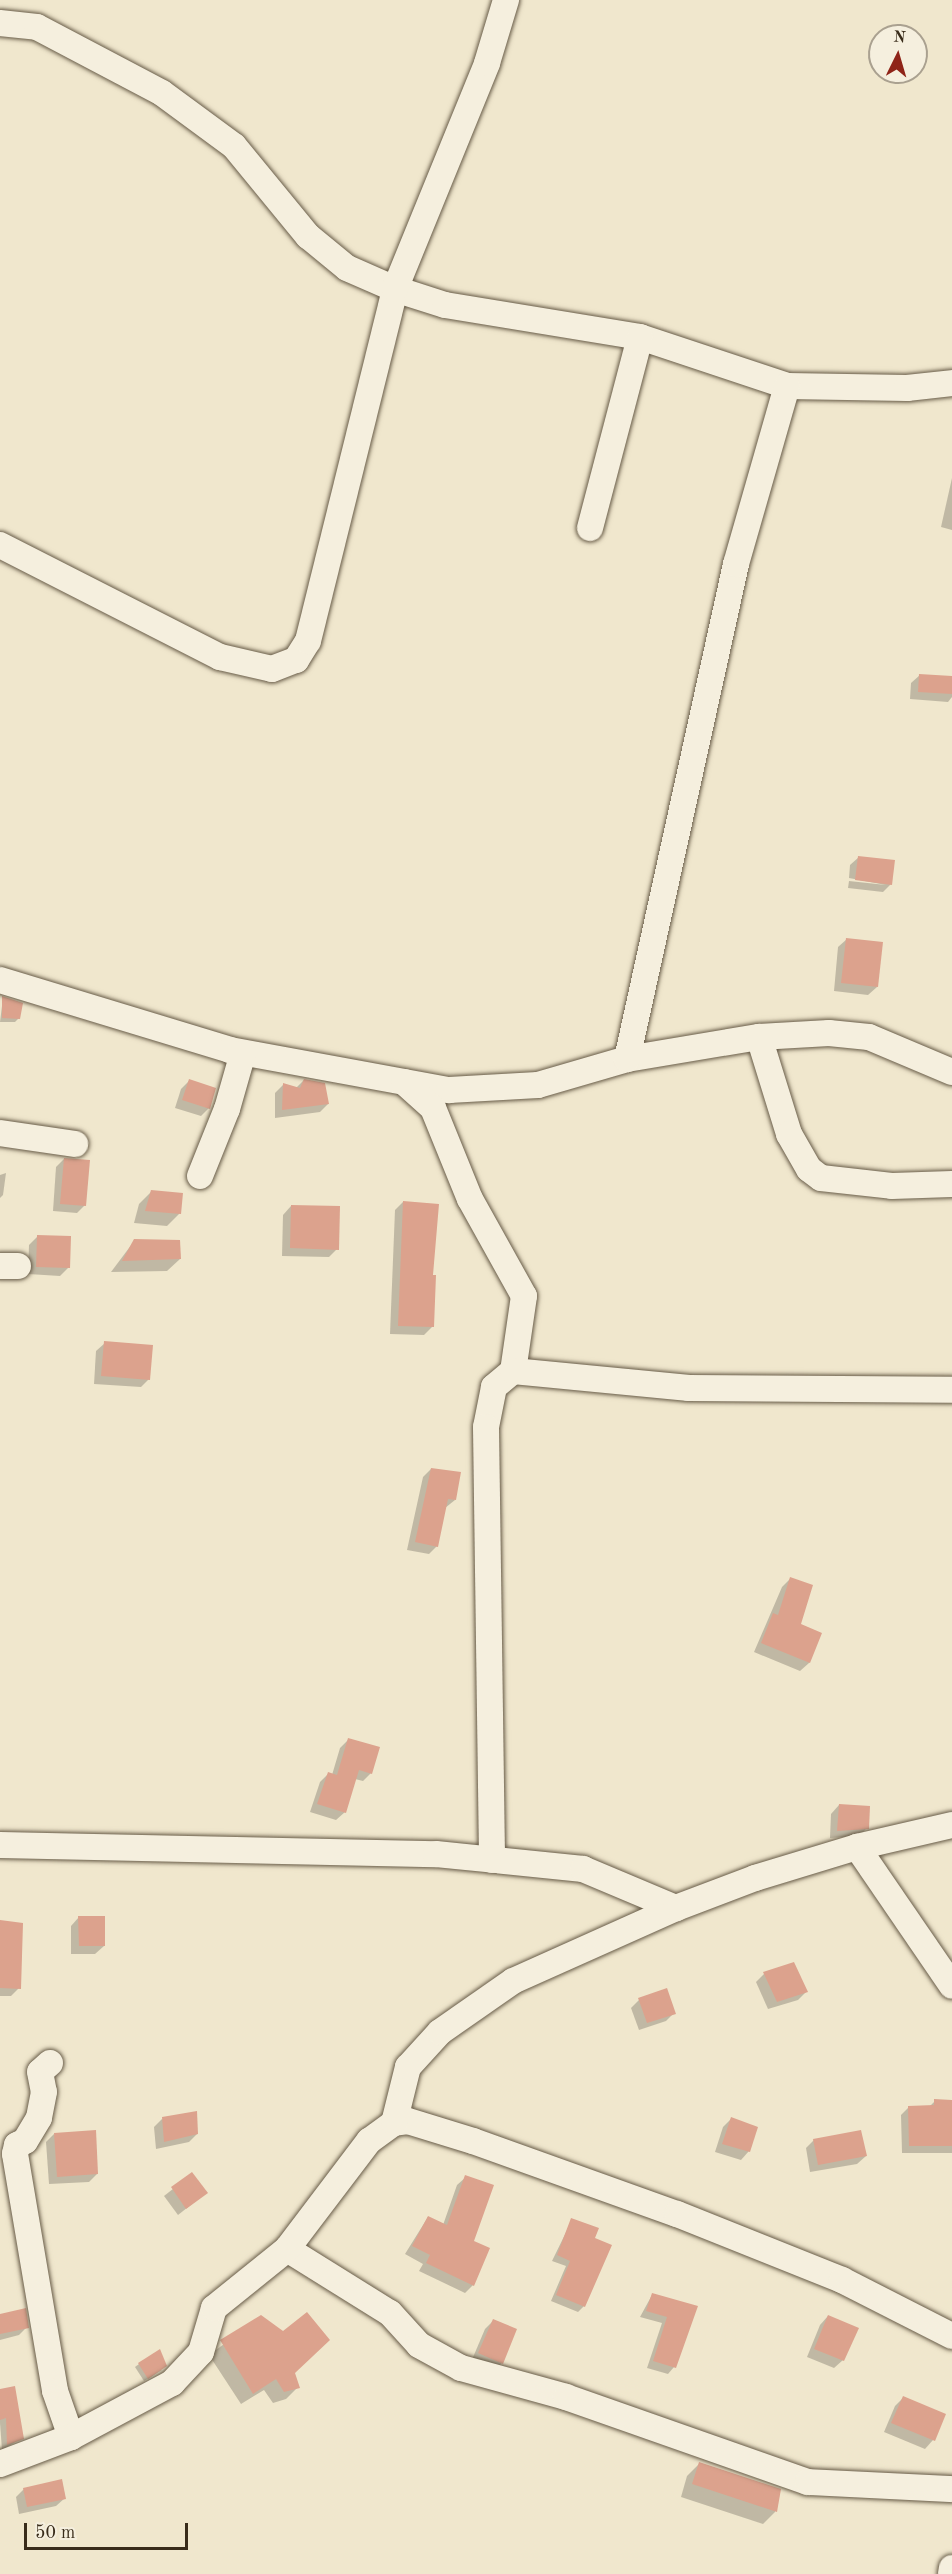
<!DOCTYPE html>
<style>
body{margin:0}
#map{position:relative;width:952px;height:2574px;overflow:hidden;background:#f0e7cd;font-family:"Old Standard TT",serif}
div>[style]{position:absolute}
.shadow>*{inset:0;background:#0003}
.building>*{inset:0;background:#dca28d}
.roads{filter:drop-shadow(0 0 2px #675b47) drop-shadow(0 0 2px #675b47)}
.minor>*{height:26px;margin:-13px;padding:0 13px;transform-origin:13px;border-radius:13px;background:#f5efde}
span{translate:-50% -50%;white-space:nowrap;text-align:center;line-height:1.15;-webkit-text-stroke:5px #f5efde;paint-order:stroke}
.north{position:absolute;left:868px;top:24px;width:60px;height:60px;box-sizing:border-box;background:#f5efde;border:2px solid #aaa190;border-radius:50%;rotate:5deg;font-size:16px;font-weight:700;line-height:24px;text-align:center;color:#392c1a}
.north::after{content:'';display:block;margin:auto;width:21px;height:27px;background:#8f2418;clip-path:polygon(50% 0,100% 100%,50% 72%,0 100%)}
.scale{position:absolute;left:24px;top:2523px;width:164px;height:27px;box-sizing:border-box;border:3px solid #392c1a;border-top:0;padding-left:8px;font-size:18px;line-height:21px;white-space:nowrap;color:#392c1a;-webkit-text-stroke:4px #f5efde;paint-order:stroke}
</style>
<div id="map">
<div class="shadow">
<i style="clip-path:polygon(952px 478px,952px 530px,941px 527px)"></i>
<i style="clip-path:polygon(920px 675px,952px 677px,952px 697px,948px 702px,910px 699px,911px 683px)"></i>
<i style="clip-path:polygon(859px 857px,891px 884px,883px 892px,848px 888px,849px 881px,886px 885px,849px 878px,850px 865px)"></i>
<i style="clip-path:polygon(847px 939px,877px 987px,868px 995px,834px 991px,838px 947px)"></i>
<i style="clip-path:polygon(3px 998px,19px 1018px,15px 1022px,0 1022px)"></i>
<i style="clip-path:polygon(304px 1080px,328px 1104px,320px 1112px,275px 1118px,275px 1093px,283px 1085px,296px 1088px)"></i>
<i style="clip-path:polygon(189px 1081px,209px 1108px,201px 1116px,175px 1108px,181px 1089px)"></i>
<i style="clip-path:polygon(64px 1159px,85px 1205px,77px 1213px,53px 1211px,56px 1167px)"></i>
<i style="clip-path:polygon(6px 1173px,3px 1195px,0 1198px,0 1175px)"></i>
<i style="clip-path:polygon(152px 1191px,180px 1213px,167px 1226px,134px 1223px,139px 1204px)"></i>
<i style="clip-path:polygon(403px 1202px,431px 1276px,432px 1327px,424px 1335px,390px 1334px,395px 1210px)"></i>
<i style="clip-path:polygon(291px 1206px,337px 1249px,329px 1257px,282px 1256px,283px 1215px)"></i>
<i style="clip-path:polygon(37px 1237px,69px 1267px,60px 1276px,28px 1274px,29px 1245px)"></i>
<i style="clip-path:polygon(135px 1240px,180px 1259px,167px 1271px,111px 1272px)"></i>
<i style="clip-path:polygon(105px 1343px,149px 1379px,141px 1387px,94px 1384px,96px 1351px)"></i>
<i style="clip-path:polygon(431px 1469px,455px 1500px,445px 1508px,437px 1546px,429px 1554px,407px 1550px,423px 1477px)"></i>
<i style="clip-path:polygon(790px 1579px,799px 1625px,820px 1633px,809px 1663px,800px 1671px,754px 1652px,782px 1587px)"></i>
<i style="clip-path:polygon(349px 1739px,371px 1773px,363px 1781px,355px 1779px,345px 1812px,336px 1820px,310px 1812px,320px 1782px,328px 1774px,332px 1775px,340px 1748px)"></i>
<i style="clip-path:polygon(839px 1805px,867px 1828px,859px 1836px,830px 1838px,831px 1814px)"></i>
<i style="clip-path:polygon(79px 1917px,104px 1946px,95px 1954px,71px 1954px,71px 1926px)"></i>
<i style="clip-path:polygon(0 1922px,19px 1988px,11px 1996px,0 1996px)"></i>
<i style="clip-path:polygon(793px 1964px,806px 1992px,798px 2000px,768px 2009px,756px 1982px,764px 1974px)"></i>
<i style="clip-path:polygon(639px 2000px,674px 2013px,666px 2021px,639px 2030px,631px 2008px)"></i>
<i style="clip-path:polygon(935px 2101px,952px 2101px,952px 2153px,902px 2153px,901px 2115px,909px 2107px,929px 2107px)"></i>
<i style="clip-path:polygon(162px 2119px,197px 2134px,189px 2142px,156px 2149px,154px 2127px)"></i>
<i style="clip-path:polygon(731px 2119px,749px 2151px,741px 2160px,715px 2152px,723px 2127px)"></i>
<i style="clip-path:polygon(54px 2134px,97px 2174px,89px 2182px,49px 2184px,46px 2142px)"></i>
<i style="clip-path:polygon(814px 2140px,866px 2156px,857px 2164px,810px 2172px,806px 2148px)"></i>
<i style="clip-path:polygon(192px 2174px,206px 2193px,178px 2215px,164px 2196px)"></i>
<i style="clip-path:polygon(466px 2177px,473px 2285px,465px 2293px,419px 2271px,423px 2264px,405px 2254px,428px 2217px,443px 2225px,457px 2185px)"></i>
<i style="clip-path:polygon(572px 2220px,584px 2306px,578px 2312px,551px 2301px,566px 2266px,552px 2261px)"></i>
<i style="clip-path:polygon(652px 2295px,696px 2307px,674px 2367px,668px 2374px,647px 2368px,662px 2323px,640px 2317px)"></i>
<i style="clip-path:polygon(0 2315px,27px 2327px,19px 2335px,0 2340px)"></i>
<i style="clip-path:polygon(828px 2316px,843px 2360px,834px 2368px,807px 2357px,820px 2325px)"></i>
<i style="clip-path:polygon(261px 2317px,298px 2387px,286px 2399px,273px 2403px,264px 2390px,241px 2404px,209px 2355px)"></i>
<i style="clip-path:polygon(493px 2321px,502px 2363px,493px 2371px,471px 2362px,485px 2329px)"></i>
<i style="clip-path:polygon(139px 2364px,162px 2370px,144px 2381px,135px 2367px)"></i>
<i style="clip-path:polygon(0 2391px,22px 2438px,2px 2450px,0 2423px)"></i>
<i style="clip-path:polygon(903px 2398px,944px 2415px,933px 2440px,925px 2449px,884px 2432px,895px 2406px)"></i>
<i style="clip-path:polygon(700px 2463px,780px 2490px,775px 2512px,763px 2524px,681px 2497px,687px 2476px)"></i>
<i style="clip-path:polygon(24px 2489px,65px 2498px,56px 2506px,19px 2514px,16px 2497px)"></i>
</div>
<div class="building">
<i style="clip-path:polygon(919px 674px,952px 676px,952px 694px,918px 692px)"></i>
<i style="clip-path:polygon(858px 856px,895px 860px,892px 885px,855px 880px)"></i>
<i style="clip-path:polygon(846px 938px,883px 942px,878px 987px,841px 983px)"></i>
<i style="clip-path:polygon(2px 996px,23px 1003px,20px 1019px,2px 1018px)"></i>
<i style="clip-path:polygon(189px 1079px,216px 1088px,210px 1109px,182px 1100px)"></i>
<i style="clip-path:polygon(304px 1079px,325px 1083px,329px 1104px,282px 1110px,283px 1083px,300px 1088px)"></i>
<i style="clip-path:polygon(64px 1158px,90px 1160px,86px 1206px,60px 1204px)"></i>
<i style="clip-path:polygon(151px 1190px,183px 1193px,181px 1214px,145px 1211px)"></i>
<i style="clip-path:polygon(403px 1201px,439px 1204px,433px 1275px,436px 1275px,434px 1327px,398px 1326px)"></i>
<i style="clip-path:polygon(291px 1205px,340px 1206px,339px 1250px,290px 1248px)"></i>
<i style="clip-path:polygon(37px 1235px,71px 1236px,70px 1268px,36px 1267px)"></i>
<i style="clip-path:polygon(134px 1239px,180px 1240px,181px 1259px,122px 1261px)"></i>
<i style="clip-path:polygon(104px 1341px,153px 1345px,150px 1380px,101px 1376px)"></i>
<i style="clip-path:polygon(431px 1468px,461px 1472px,456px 1500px,448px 1499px,438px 1547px,415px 1542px)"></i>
<i style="clip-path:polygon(790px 1577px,813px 1585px,801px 1624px,822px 1633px,810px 1663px,761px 1643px,773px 1613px,778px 1615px)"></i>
<i style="clip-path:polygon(348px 1738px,380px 1747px,372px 1774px,359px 1770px,346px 1813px,317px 1804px,328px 1772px,337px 1775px)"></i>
<i style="clip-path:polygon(839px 1804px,870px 1806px,869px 1829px,837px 1831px)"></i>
<i style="clip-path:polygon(78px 1916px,105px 1916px,105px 1946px,79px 1946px)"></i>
<i style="clip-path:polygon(0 1920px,23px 1923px,21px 1989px,0 1988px)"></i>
<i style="clip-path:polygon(794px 1962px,808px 1992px,777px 2002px,763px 1972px)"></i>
<i style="clip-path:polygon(667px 1988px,676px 2014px,647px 2023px,638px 1998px)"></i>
<i style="clip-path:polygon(934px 2099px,952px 2100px,952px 2146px,909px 2146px,908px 2106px,934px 2105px)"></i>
<i style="clip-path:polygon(197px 2111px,198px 2134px,164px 2142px,162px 2117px)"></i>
<i style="clip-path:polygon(731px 2117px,758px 2127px,750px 2152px,722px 2144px)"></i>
<i style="clip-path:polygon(96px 2130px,98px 2174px,57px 2177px,54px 2133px)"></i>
<i style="clip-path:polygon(861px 2130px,867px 2156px,818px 2165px,813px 2139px)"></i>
<i style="clip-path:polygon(192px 2172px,208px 2193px,186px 2209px,171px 2187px)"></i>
<i style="clip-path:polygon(465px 2175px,494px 2185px,474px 2241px,490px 2248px,474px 2286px,426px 2263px,430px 2255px,412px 2246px,428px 2216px,447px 2225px)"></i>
<i style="clip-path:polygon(571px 2218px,599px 2228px,595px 2238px,612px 2245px,585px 2307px,556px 2295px,570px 2261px,557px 2255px)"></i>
<i style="clip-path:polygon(652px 2293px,698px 2306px,676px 2368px,653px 2361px,667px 2317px,646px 2311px)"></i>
<i style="clip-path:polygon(26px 2308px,29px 2328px,0 2334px,0 2314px)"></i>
<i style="clip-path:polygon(307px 2312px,330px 2340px,295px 2373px,300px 2388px,284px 2392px,276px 2379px,253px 2394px,220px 2340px,261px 2315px,283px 2331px)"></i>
<i style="clip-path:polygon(828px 2315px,859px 2328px,844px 2361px,814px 2349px)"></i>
<i style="clip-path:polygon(493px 2319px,517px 2329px,503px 2364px,478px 2353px)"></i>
<i style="clip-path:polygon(160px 2349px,167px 2366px,148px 2379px,138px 2363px)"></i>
<i style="clip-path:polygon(15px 2386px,24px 2439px,7px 2445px,6px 2418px,0 2420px,0 2389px)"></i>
<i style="clip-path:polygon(903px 2396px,946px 2414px,935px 2441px,891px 2423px)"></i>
<i style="clip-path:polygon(699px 2462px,781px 2489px,777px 2512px,692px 2484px)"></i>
<i style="clip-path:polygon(62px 2479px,66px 2499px,27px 2507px,23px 2488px)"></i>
</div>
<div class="roads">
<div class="minor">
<i style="left:0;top:23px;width:37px;rotate:6deg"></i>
<i style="left:37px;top:27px;width:141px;rotate:27.8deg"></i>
<i style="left:162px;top:93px;width:89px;rotate:36.4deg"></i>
<i style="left:234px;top:146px;width:117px;rotate:50.6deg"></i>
<i style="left:308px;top:236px;width:50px;rotate:39.4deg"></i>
<i style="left:347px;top:268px;width:52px;rotate:23.6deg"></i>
<i style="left:395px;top:289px;width:52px;rotate:17.7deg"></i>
<i style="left:445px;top:305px;width:198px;rotate:9.3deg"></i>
<i style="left:640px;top:337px;width:155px;rotate:18.4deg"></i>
<i style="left:787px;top:386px;width:120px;rotate:1deg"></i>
<i style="left:907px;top:388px;width:45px;rotate:-6.3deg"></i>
<i style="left:590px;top:528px;width:197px;rotate:-75.3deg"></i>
<i style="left:0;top:545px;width:247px;rotate:27deg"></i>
<i style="left:220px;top:657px;width:53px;rotate:13deg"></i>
<i style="left:272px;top:669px;width:26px;rotate:-21deg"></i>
<i style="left:296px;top:660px;width:22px;rotate:-58deg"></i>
<i style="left:308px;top:641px;width:363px;rotate:-76.1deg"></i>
<i style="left:395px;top:289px;width:244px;rotate:-67.8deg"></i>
<i style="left:487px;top:63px;width:66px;rotate:-73.2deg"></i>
<i style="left:0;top:980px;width:240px;rotate:16.9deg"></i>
<i style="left:230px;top:1050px;width:223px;rotate:10.4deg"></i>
<i style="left:449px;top:1090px;width:89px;rotate:-3.2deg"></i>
<i style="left:538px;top:1085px;width:93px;rotate:-16.3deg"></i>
<i style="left:627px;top:1059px;width:134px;rotate:-9.5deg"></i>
<i style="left:759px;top:1037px;width:70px;rotate:-3.3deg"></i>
<i style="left:829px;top:1033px;width:40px;rotate:5.7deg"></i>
<i style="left:869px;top:1037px;width:90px;rotate:22.9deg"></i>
<i style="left:759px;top:1037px;width:102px;rotate:72.8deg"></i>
<i style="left:789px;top:1134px;width:40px;rotate:60.3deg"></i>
<i style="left:809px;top:1169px;width:15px;rotate:37deg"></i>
<i style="left:821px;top:1178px;width:71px;rotate:6.4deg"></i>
<i style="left:892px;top:1186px;width:60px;rotate:-1.9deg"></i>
<i style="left:627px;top:1059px;width:507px;rotate:-77.58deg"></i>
<i style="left:736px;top:564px;width:185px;rotate:-74deg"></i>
<i style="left:404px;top:1082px;width:39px;rotate:42deg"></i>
<i style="left:433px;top:1108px;width:98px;rotate:67.9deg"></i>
<i style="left:470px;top:1199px;width:111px;rotate:60.9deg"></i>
<i style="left:524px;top:1296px;width:76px;rotate:98.3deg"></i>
<i style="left:513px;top:1371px;width:25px;rotate:140deg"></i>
<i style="left:494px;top:1387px;width:41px;rotate:101.3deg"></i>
<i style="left:486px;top:1427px;width:433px;rotate:89.2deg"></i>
<i style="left:0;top:1133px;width:76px;rotate:8.3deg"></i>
<i style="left:200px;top:1176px;width:72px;rotate:-68.1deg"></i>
<i style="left:227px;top:1109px;width:58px;rotate:-74.1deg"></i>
<i style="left:0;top:1266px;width:18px"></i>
<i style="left:513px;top:1371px;width:177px;rotate:5.5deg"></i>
<i style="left:689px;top:1388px;width:263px;rotate:0.4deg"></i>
<i style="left:0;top:1845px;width:436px;rotate:1.2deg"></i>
<i style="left:436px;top:1854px;width:148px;rotate:5.8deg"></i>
<i style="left:583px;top:1869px;width:101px;rotate:22.8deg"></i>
<i style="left:857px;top:1847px;width:168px;rotate:55.6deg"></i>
<i style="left:50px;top:2063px;width:13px;rotate:138deg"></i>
<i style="left:40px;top:2072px;width:20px;rotate:79deg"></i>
<i style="left:44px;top:2092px;width:26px;rotate:101deg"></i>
<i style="left:39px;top:2118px;width:27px;rotate:121deg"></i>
<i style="left:25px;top:2141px;width:9px;rotate:153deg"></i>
<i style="left:17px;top:2145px;width:9px;rotate:103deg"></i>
<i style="left:15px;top:2154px;width:240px;rotate:80.4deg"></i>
<i style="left:55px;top:2391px;width:49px;rotate:70.8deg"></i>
<i style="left:394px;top:2123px;width:14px;rotate:-8deg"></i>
<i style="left:408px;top:2121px;width:68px;rotate:17.1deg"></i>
<i style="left:473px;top:2141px;width:217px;rotate:19.7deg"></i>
<i style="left:677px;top:2214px;width:178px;rotate:21.8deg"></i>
<i style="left:842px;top:2280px;width:123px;rotate:27deg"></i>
<i style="left:287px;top:2249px;width:121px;rotate:31.9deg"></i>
<i style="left:390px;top:2313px;width:43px;rotate:47.8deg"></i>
<i style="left:419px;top:2345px;width:48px;rotate:28.7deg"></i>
<i style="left:461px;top:2368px;width:109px;rotate:15.4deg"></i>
<i style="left:566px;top:2397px;width:256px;rotate:19.4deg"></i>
<i style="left:808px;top:2482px;width:144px;rotate:2.8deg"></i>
<i style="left:0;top:2464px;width:76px;rotate:-20.8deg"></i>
<i style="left:71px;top:2437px;width:115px;rotate:-28.1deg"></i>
<i style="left:172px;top:2383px;width:42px;rotate:-46.9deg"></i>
<i style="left:201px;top:2352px;width:46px;rotate:-73.5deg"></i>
<i style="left:214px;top:2308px;width:94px;rotate:-38.9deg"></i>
<i style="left:287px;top:2249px;width:136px;rotate:-52.8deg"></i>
<i style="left:369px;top:2141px;width:31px;rotate:-36deg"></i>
<i style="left:394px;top:2123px;width:58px;rotate:-76deg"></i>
<i style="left:408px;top:2067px;width:47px;rotate:-47.6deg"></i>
<i style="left:440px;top:2032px;width:89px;rotate:-34.9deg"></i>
<i style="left:513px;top:1981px;width:179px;rotate:-24.1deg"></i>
<i style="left:676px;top:1908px;width:85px;rotate:-20.8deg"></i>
<i style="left:755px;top:1878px;width:107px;rotate:-16.9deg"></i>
<i style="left:857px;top:1847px;width:98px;rotate:-13deg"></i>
<i style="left:951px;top:2574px;width:6px;rotate:-81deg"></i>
</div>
</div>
<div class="north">N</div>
<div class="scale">50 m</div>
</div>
